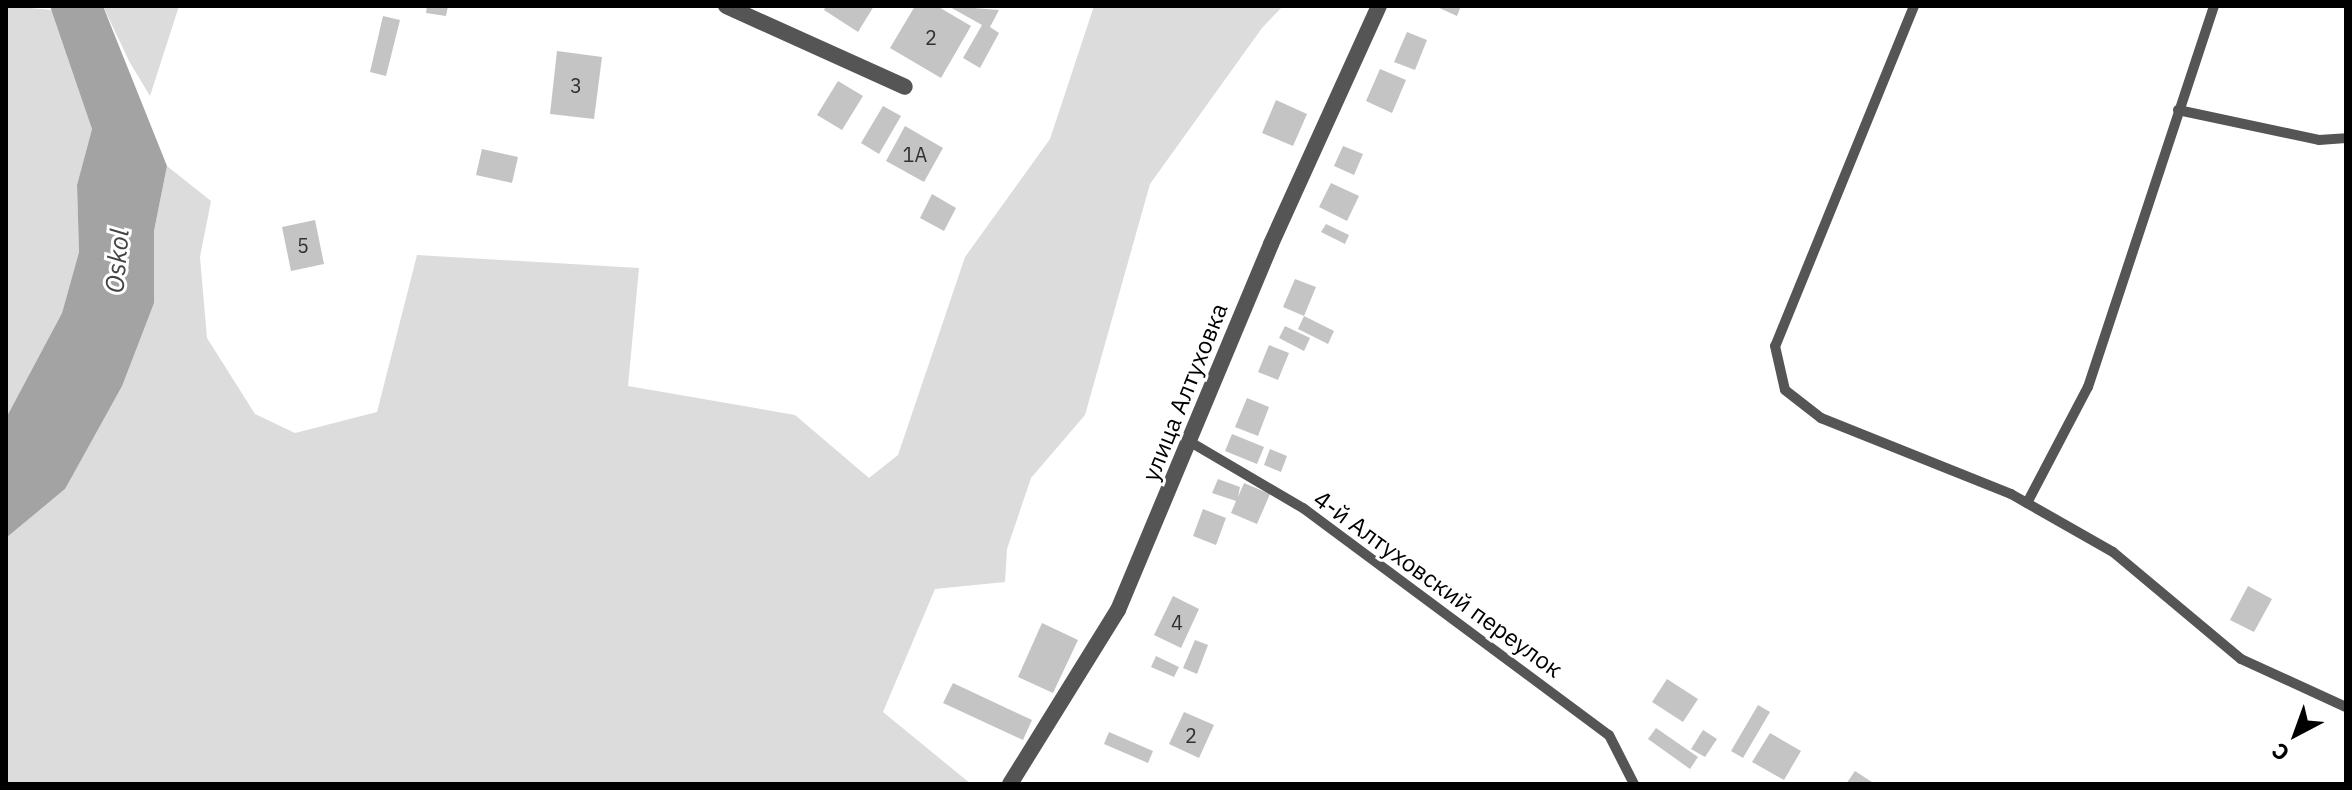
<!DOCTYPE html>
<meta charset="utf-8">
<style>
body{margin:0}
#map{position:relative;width:2352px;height:790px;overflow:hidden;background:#fff;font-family:"IBM Plex Sans",sans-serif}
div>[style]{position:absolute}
.green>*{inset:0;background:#dcdcdc}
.water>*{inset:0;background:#a3a3a3}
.building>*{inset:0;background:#c4c4c4}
.lane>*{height:10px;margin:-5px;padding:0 5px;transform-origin:5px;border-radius:5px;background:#555}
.street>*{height:16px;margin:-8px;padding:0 8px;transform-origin:8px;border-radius:8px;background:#555}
span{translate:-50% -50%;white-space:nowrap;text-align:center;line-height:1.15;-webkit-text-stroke:6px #fff;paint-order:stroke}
.number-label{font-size:20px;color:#313131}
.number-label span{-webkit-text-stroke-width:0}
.street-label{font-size:24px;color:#000}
.water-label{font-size:26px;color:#444;font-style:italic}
.frame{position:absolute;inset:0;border:8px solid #000;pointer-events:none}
.north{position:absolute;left:2256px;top:694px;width:80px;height:80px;-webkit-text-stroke:6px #fff;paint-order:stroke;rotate:221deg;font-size:22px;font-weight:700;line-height:32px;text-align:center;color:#000}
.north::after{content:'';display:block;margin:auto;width:28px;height:36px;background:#000;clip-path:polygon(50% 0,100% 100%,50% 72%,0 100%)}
</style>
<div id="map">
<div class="green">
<i style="clip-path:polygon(6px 6px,53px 10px,92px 129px,77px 185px,79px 252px,62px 313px,6px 418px)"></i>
<i style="clip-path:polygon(103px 6px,179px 6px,150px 96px,129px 61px)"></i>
<i style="clip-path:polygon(1094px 6px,1283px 6px,1262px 28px,1150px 184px,1085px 415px,1031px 478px,1007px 549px,1005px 582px,935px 589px,883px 712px,971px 784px,6px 784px,6px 538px,65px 489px,154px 303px,154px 231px,167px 166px,211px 201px,200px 257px,207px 338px,255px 414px,295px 433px,377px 412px,417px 255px,639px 268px,628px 386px,795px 415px,869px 478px,898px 455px,965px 257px,1050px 139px)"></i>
</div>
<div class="water">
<i style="clip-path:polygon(50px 6px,103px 6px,167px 166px,154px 231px,154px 303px,122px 386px,65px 489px,6px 538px,6px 418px,62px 313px,79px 252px,77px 185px,92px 129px)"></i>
</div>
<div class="building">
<i style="clip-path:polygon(427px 6px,448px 6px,446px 16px,426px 13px)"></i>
<i style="clip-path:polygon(826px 6px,874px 6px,858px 32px,824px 10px)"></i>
<i style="clip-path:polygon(915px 6px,937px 6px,971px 26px,941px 78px,890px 48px)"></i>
<i style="clip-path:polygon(948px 6px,999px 10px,990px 27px,999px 33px,980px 68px,963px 58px,982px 25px)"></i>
<i style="clip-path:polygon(1435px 6px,1461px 6px,1457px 16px)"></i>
<i style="clip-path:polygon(383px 16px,400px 20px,386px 76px,370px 72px)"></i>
<i style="clip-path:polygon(1407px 32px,1427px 40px,1415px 70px,1394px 62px)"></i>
<i style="clip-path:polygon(557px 51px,602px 57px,594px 119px,550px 114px)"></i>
<i style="clip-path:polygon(1380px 69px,1406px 80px,1392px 113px,1366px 101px)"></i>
<i style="clip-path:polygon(838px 81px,863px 96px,842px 130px,817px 115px)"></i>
<i style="clip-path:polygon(1276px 100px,1307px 114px,1293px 146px,1262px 133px)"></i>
<i style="clip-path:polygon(883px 106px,901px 116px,879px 154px,861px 143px)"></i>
<i style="clip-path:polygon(905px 126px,943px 148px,924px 182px,886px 161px)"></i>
<i style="clip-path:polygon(1343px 146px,1363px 154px,1354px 175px,1334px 166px)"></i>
<i style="clip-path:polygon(482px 149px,518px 157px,512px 183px,476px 175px)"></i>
<i style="clip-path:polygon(1331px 183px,1359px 196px,1347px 221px,1319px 207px)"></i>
<i style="clip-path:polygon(932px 194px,956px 208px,944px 231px,920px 218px)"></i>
<i style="clip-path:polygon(315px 220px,324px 264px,291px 271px,282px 227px)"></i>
<i style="clip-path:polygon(1326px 224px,1349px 235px,1345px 244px,1321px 232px)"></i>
<i style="clip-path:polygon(1295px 279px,1316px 287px,1304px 316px,1283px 307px)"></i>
<i style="clip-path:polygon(1304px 316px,1334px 331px,1328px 344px,1298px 329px)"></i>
<i style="clip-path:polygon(1285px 326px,1310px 338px,1304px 351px,1279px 338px)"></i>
<i style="clip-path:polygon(1269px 345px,1289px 353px,1278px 380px,1258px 372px)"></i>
<i style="clip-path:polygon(1247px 398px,1269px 407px,1258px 436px,1235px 427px)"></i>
<i style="clip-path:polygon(1232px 434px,1264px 447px,1257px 464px,1225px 451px)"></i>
<i style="clip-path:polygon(1270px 449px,1287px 456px,1281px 472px,1264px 465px)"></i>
<i style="clip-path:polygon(1218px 479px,1240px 487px,1238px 497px,1244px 483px,1270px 494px,1257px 524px,1231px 513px,1236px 501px,1212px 493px)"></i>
<i style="clip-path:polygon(1203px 509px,1226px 518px,1216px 545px,1193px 536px)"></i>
<i style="clip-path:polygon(2248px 586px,2272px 599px,2254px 632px,2230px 620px)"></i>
<i style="clip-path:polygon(1173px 596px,1199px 609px,1181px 648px,1154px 635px)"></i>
<i style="clip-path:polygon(1042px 623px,1078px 640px,1053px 693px,1018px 677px)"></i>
<i style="clip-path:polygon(1195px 640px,1208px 645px,1197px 674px,1183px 668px)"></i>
<i style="clip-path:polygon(1156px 656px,1179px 667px,1174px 677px,1151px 667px)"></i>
<i style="clip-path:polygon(1667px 679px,1698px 699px,1683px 722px,1652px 702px)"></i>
<i style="clip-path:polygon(953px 683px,1032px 720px,1023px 740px,943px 703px)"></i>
<i style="clip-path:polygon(1758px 705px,1770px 712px,1743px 758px,1731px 751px)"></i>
<i style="clip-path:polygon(1184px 712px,1214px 725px,1199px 758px,1169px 744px)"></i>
<i style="clip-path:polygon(1656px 728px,1698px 757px,1690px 769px,1648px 739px)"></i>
<i style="clip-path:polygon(1703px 730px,1717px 739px,1705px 757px,1691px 749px)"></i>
<i style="clip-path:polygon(1109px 732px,1153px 751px,1148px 763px,1104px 744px)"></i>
<i style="clip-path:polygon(1770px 733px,1801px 751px,1784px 780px,1752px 762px)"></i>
<i style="clip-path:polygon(1855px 771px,1875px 784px,1846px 784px)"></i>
</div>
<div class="lane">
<i style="left:1914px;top:6px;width:367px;rotate:112.2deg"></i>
<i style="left:1775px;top:346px;width:45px;rotate:77.2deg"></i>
<i style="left:1785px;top:390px;width:46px;rotate:37.9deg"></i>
<i style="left:1821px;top:418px;width:205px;rotate:21.8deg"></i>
<i style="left:2011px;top:494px;width:117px;rotate:29.6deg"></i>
<i style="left:2113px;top:552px;width:167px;rotate:39.9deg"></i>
<i style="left:2241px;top:659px;width:115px;rotate:24.6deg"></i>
<i style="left:2178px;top:110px;width:144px;rotate:12deg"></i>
<i style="left:2319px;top:140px;width:27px;rotate:-4deg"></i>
<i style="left:1192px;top:443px;width:129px;rotate:30.4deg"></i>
<i style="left:1303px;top:508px;width:381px;rotate:36.6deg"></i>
<i style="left:1609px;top:735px;width:55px;rotate:63deg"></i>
<i style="left:2027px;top:503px;width:131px;rotate:-62.3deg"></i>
<i style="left:2088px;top:387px;width:401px;rotate:-71.7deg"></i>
</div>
<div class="street">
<i style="left:726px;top:6px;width:196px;rotate:24.3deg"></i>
<i style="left:1010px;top:784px;width:205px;rotate:-58.2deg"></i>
<i style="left:1118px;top:610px;width:397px;rotate:-67.3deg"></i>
<i style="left:1271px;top:244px;width:261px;rotate:-65.6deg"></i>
</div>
<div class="number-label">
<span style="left:931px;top:37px">2</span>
<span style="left:576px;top:85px">3</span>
<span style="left:915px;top:154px">1А</span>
<span style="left:303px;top:245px">5</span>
<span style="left:1177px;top:622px">4</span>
<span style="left:1191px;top:735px">2</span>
</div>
<div class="street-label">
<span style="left:1185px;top:392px;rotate:-68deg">улица Алтуховка</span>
<span style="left:1438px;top:584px;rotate:36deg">4-й Алтуховский переулок</span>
</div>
<div class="water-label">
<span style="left:117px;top:261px;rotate:-85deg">Oskol</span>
</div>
<div class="frame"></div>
<div class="north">С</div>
</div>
